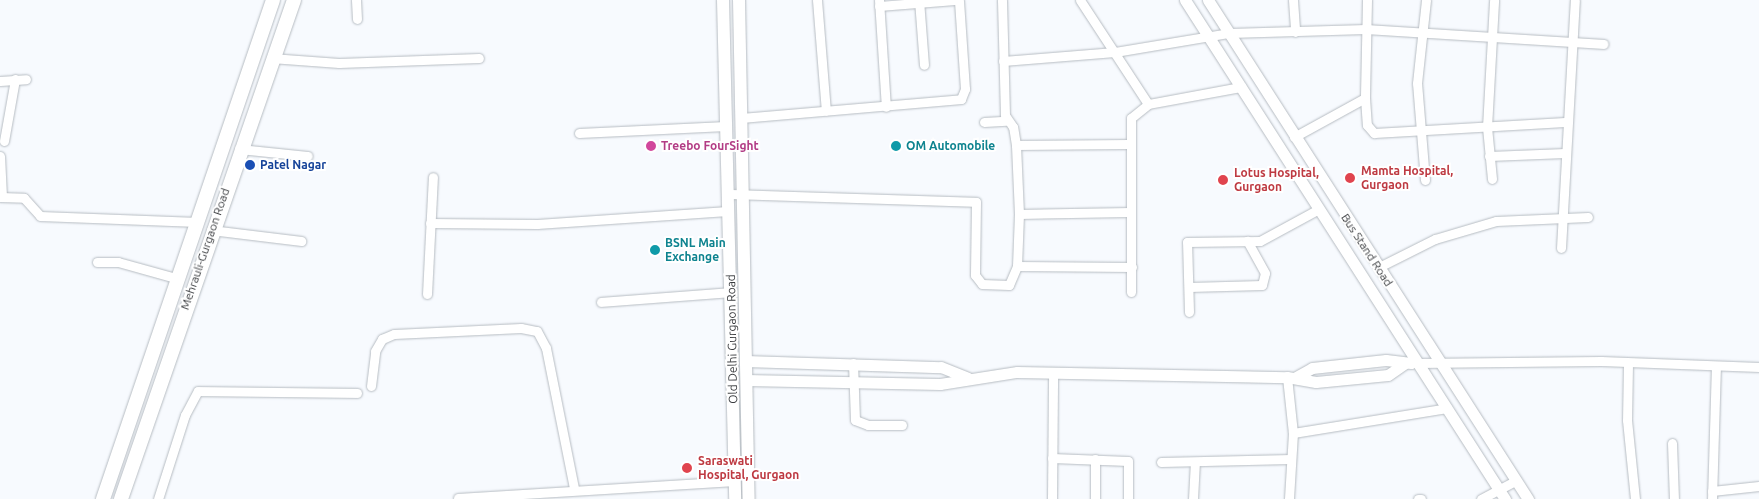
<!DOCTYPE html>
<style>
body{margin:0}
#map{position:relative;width:1759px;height:499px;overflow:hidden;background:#f7fafe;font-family:Ubuntu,sans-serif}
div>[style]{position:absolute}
.roads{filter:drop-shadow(0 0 1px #b6bcc2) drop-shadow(0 0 1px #b6bcc2)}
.minor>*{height:9px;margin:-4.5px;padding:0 4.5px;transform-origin:4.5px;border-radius:4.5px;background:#fff}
.tertiary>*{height:11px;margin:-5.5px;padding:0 5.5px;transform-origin:5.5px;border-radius:5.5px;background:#fff}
.secondary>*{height:12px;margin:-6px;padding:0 6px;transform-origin:6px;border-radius:6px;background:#fff}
.primary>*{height:14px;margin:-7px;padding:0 7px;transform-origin:7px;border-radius:7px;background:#fff}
.dots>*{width:14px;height:14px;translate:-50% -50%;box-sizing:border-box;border:2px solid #fff;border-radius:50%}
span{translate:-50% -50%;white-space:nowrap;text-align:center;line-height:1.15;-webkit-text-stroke:4px #fff;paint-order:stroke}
.hotel-label{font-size:12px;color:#b23c85;font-weight:700}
.left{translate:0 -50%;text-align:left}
.culture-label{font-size:12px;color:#0d838f;font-weight:700}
.transit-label{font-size:12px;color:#164399;font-weight:700}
.health-label{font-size:12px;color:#be3a42;font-weight:700}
.street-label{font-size:12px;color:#393b3e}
</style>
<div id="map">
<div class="roads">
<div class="minor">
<i style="left:356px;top:0;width:19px;rotate:87deg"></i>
<i style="left:817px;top:0;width:111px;rotate:85.4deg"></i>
<i style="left:879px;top:0;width:107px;rotate:86.3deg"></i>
<i style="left:919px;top:0;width:65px;rotate:85.6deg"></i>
<i style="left:1080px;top:0;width:124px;rotate:56.8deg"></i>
<i style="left:1293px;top:0;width:32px;rotate:86deg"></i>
<i style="left:1367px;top:0;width:98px;rotate:91.2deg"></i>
<i style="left:1365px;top:98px;width:27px;rotate:86deg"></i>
<i style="left:1367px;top:125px;width:11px;rotate:49deg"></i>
<i style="left:1374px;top:133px;width:191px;rotate:-3.3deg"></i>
<i style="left:879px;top:6px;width:76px;rotate:-4.5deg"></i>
<i style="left:271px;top:58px;width:68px;rotate:4.2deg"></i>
<i style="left:339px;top:63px;width:140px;rotate:-2deg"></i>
<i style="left:1003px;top:61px;width:112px;rotate:-4.6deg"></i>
<i style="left:1115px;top:52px;width:116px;rotate:-9.5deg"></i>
<i style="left:1229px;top:33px;width:137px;rotate:-1.7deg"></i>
<i style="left:1366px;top:29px;width:238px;rotate:3.6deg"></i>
<i style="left:0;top:81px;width:26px;rotate:-4deg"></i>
<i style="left:741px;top:118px;width:221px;rotate:-4.9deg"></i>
<i style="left:961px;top:99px;width:11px;rotate:-68deg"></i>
<i style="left:965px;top:89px;width:89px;rotate:-93.9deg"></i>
<i style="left:984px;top:122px;width:22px;rotate:-3deg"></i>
<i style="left:579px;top:133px;width:147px;rotate:-2.7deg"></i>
<i style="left:1294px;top:137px;width:81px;rotate:-28.8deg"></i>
<i style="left:4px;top:141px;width:63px;rotate:-79.9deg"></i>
<i style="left:1016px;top:145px;width:113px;rotate:-0.5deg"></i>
<i style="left:239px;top:149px;width:69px;rotate:5.8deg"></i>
<i style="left:0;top:156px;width:41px;rotate:87.2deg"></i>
<i style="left:1489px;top:156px;width:76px;rotate:-2.3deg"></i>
<i style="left:1492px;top:179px;width:52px;rotate:-95.5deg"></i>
<i style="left:1487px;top:127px;width:127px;rotate:-86.8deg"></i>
<i style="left:1425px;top:180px;width:97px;rotate:-94.7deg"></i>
<i style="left:1417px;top:83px;width:83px;rotate:-83.8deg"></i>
<i style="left:728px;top:194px;width:248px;rotate:1.8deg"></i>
<i style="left:976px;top:202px;width:73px;rotate:90.8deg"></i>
<i style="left:975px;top:275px;width:11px;rotate:52deg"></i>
<i style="left:982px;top:284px;width:27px;rotate:2deg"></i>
<i style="left:1009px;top:285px;width:21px;rotate:-67deg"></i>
<i style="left:1017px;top:266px;width:52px;rotate:-87.8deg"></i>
<i style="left:1019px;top:214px;width:69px;rotate:-92.5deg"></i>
<i style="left:1016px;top:145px;width:18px;rotate:-99deg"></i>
<i style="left:1013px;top:127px;width:14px;rotate:-124deg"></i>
<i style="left:1005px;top:115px;width:115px;rotate:-91.5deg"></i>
<i style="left:0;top:197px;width:24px;rotate:2deg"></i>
<i style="left:24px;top:198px;width:24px;rotate:48deg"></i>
<i style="left:40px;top:216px;width:158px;rotate:2.2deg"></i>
<i style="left:1019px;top:214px;width:111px;rotate:-1deg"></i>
<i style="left:430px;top:223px;width:107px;rotate:0.5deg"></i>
<i style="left:537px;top:224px;width:191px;rotate:-3.9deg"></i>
<i style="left:211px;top:230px;width:91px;rotate:7deg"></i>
<i style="left:1561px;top:248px;width:248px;rotate:-86.8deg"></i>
<i style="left:97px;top:262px;width:21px"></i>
<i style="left:118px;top:262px;width:63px;rotate:15.6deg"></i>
<i style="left:1017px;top:266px;width:115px;rotate:0.5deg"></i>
<i style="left:1379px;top:267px;width:63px;rotate:-26.6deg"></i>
<i style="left:1435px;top:239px;width:64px;rotate:-16.4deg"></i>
<i style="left:1496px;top:221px;width:92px;rotate:-2.5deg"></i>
<i style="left:1189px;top:287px;width:73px;rotate:-1.6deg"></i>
<i style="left:1262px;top:285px;width:12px;rotate:-76deg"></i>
<i style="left:1265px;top:273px;width:37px;rotate:-119deg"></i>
<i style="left:1131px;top:292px;width:174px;rotate:-90deg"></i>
<i style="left:1131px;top:118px;width:22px;rotate:-39deg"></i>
<i style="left:1148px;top:104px;width:95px;rotate:-10.4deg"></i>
<i style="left:427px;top:294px;width:117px;rotate:-87.1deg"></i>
<i style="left:601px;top:302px;width:130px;rotate:-4.4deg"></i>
<i style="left:1189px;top:312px;width:70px;rotate:-91.6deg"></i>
<i style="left:1187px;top:242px;width:73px;rotate:-0.8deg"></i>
<i style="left:1260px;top:241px;width:67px;rotate:-28.5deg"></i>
<i style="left:853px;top:363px;width:57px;rotate:88deg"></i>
<i style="left:855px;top:420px;width:14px;rotate:21deg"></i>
<i style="left:868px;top:425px;width:34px"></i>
<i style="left:1418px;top:363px;width:183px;rotate:-0.6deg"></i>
<i style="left:1601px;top:361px;width:158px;rotate:2.2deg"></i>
<i style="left:1628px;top:364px;width:56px;rotate:91deg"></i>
<i style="left:1627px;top:420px;width:79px;rotate:84.2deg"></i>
<i style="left:1287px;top:377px;width:56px;rotate:83.9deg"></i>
<i style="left:1293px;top:433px;width:66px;rotate:93.5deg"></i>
<i style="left:371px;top:386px;width:35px;rotate:-83deg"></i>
<i style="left:375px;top:351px;width:14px;rotate:-60deg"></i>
<i style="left:382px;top:339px;width:13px;rotate:-23deg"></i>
<i style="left:394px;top:334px;width:127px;rotate:-2.7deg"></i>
<i style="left:521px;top:328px;width:16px;rotate:11deg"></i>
<i style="left:537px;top:331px;width:19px;rotate:62deg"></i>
<i style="left:546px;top:348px;width:143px;rotate:78.7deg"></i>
<i style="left:1293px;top:433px;width:156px;rotate:-9.2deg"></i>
<i style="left:1672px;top:443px;width:56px;rotate:88deg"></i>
<i style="left:1052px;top:458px;width:76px;rotate:2.3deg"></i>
<i style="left:1128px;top:461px;width:38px;rotate:90deg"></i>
<i style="left:1095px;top:459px;width:40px;rotate:90deg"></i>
<i style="left:1161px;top:462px;width:130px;rotate:-1.3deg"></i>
<i style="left:1712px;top:491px;width:47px;rotate:-6.1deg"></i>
<i style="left:458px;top:498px;width:277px;rotate:-3.5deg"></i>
<i style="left:158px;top:499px;width:88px;rotate:-72.2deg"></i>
<i style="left:185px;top:415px;width:27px;rotate:-62deg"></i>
<i style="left:198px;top:391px;width:159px;rotate:0.7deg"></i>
<i style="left:1052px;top:499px;width:126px;rotate:-89.5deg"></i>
<i style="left:1193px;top:499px;width:35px;rotate:-87deg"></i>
<i style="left:1418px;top:499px;width:3px"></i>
<i style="left:1481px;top:499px;width:38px;rotate:-28deg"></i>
<i style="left:1712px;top:499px;width:131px;rotate:-88.3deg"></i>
</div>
<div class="tertiary">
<i style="left:1185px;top:0;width:593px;rotate:57.33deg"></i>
<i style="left:1208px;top:0;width:593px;rotate:57.33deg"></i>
<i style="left:745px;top:361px;width:196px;rotate:1.8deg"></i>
<i style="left:941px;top:367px;width:29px;rotate:22deg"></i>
<i style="left:1296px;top:377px;width:18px;rotate:-29deg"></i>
<i style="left:1312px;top:368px;width:74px;rotate:-6.2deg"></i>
<i style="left:1386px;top:360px;width:25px;rotate:7deg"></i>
<i style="left:746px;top:380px;width:194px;rotate:1.2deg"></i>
<i style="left:940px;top:384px;width:78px;rotate:-8.9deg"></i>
<i style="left:1017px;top:372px;width:270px;rotate:1.1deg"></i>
<i style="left:1287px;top:377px;width:29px;rotate:10deg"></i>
<i style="left:1316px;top:382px;width:72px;rotate:-5.6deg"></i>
<i style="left:1388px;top:375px;width:21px;rotate:-35deg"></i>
</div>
<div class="secondary">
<i style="left:723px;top:0;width:499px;rotate:88.6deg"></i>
<i style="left:739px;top:0;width:499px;rotate:88.9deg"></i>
</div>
<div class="primary">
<i style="left:103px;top:499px;width:527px;rotate:-71.19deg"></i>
<i style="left:121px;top:499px;width:528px;rotate:-70.88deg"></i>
</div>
</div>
<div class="dots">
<i style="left:651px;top:146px;background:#d1479c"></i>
<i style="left:896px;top:146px;background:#0f9aa8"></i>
<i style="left:250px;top:165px;background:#1a4fb4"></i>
<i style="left:1350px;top:178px;background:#e0444e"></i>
<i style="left:1223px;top:180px;background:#e0444e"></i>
<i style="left:655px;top:250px;background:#0f9aa8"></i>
<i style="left:687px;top:468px;background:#e0444e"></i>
</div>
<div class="hotel-label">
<span class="left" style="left:661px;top:146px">Treebo FourSight</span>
</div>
<div class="culture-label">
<span class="left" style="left:906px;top:146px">OM Automobile</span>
<span class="left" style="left:665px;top:250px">BSNL Main<br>Exchange</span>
</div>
<div class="transit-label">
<span class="left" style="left:260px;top:165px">Patel Nagar</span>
</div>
<div class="health-label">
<span class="left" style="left:1361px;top:178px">Mamta Hospital,<br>Gurgaon</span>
<span class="left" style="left:1234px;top:180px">Lotus Hospital,<br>Gurgaon</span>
<span class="left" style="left:698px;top:468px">Saraswati<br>Hospital, Gurgaon</span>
</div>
<div class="street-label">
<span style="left:205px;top:249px;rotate:-71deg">Mehrauli-Gurgaon Road</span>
<span style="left:1367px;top:250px;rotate:57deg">Bus Stand Road</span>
<span style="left:732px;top:339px;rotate:-91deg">Old Delhi Gurgaon Road</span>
</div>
</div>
